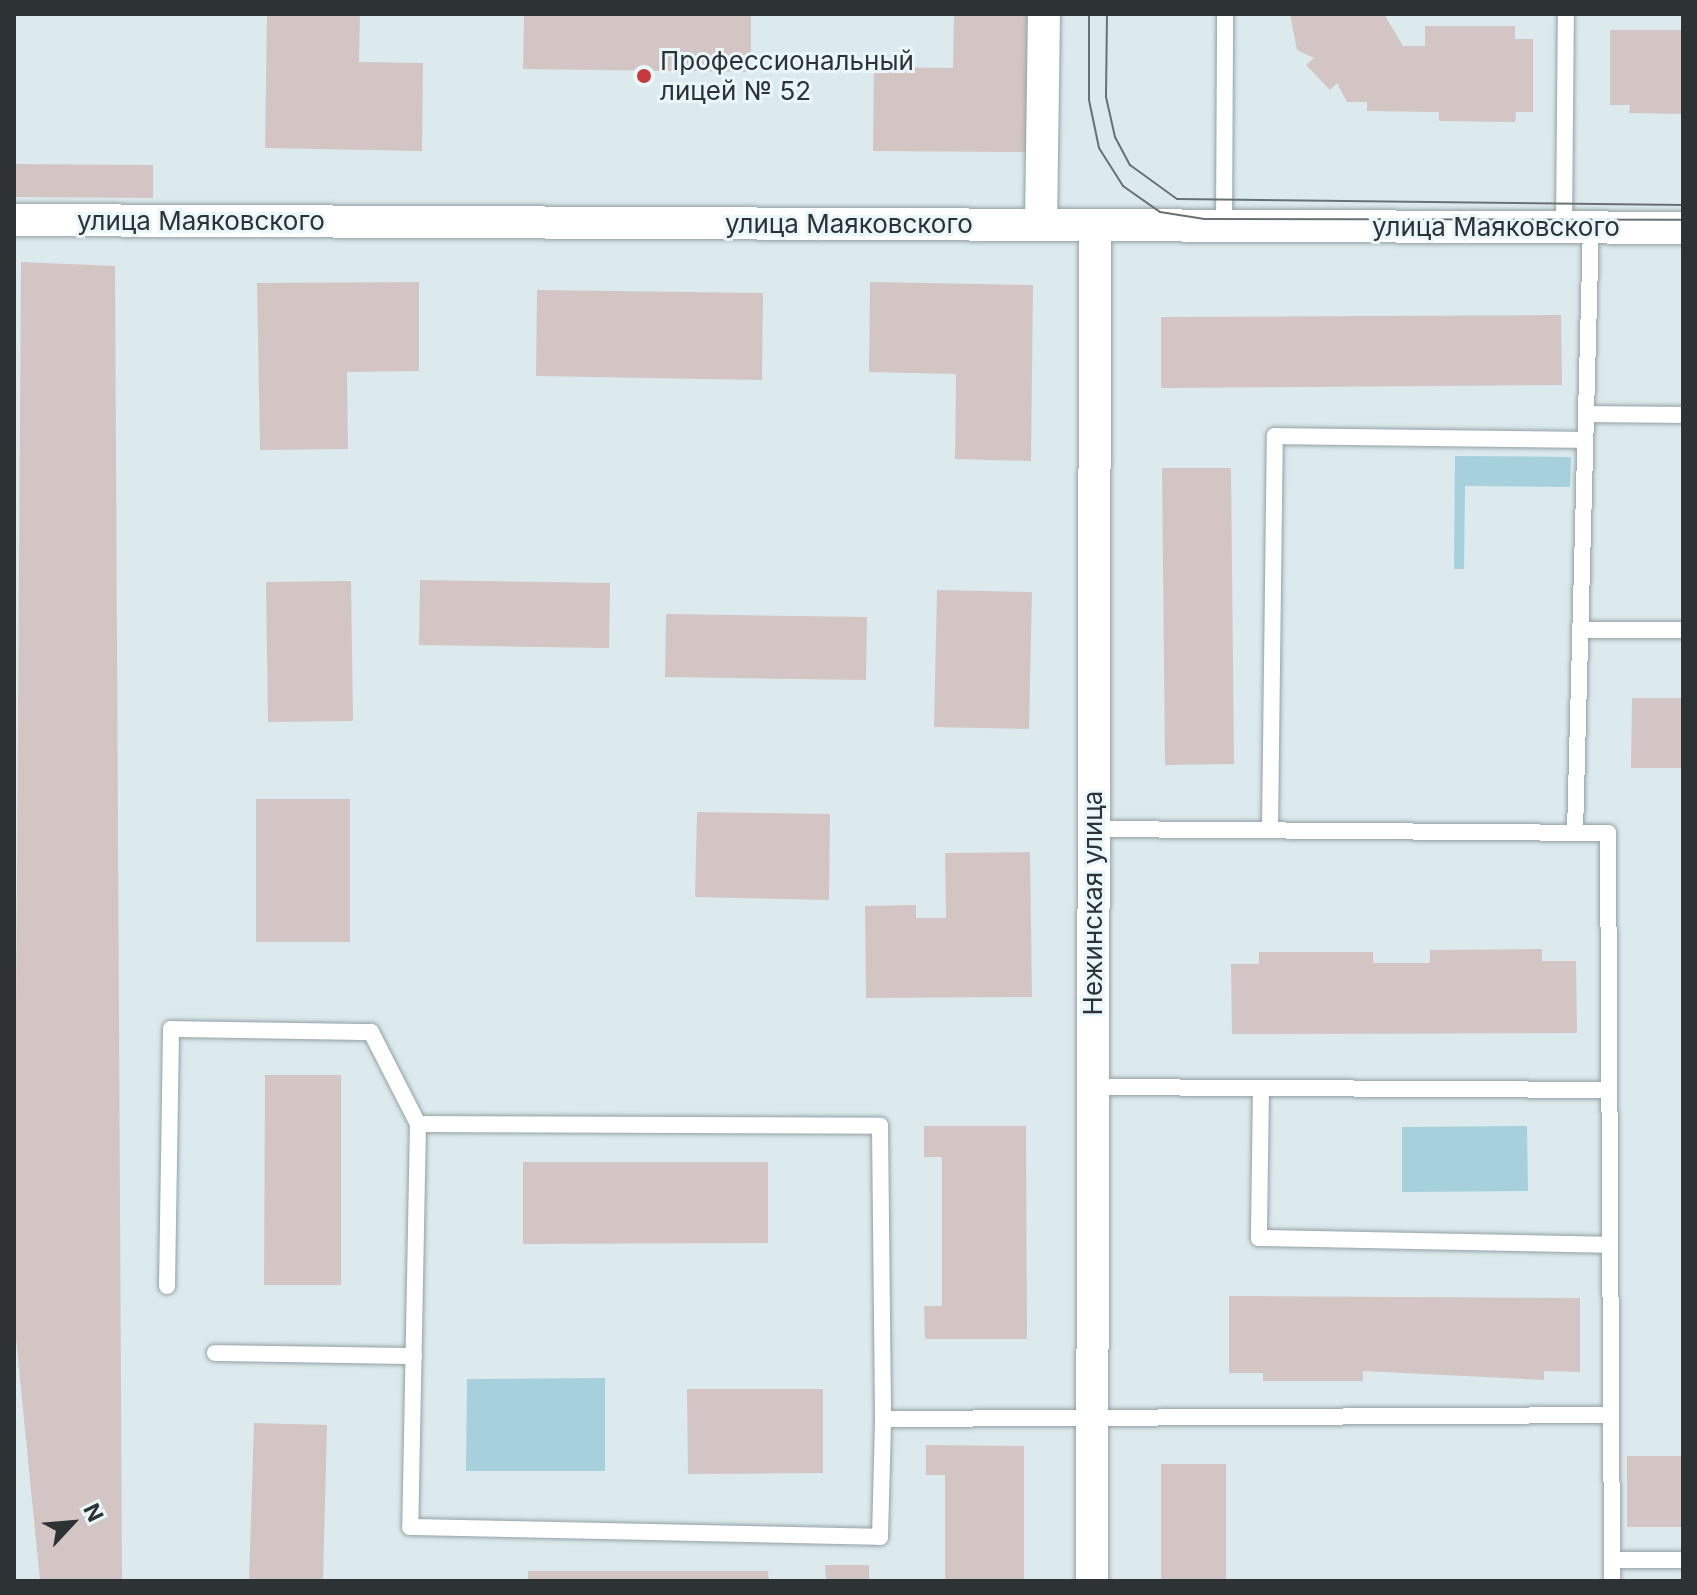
<!DOCTYPE html>
<meta charset="utf-8">
<style>
body{margin:0}
#map{position:relative;width:1697px;height:1595px;overflow:hidden;background:#dceaed;font-family:Inter,sans-serif}
div>[style]{position:absolute}
.green>*{inset:0;background:#a6d0db}
.building>*{inset:0;background:#d3c5c3}
.roads{filter:drop-shadow(0 0 2px #94a1a4) drop-shadow(0 0 2px #94a1a4)}
.service>*{height:16px;margin:-8px;padding:0 8px;transform-origin:8px;border-radius:8px;background:#fff}
.minor>*{height:32px;margin:-16px;padding:0 16px;transform-origin:16px;border-radius:16px;background:#fff}
.tram>*{height:2px;margin:-1px;padding:0 1px;transform-origin:1px;border-radius:1px;background:#697173}
.dots>*{width:22px;height:22px;translate:-50% -50%;box-sizing:border-box;border:4px solid #e9f7fb;border-radius:50%}
span{translate:-50% -50%;white-space:nowrap;text-align:center;line-height:1.15;-webkit-text-stroke:6px #e9f7fb;paint-order:stroke}
.poi-label{font-size:26px;color:#2d3334}
.left{translate:0 -50%;text-align:left}
.street-label{font-size:26px;color:#2d3334}
.frame{position:absolute;inset:0;border:16px solid #2d3334;pointer-events:none}
.north{position:absolute;left:32px;top:1483px;width:80px;height:80px;-webkit-text-stroke:6px #e9f7fb;paint-order:stroke;rotate:64deg;font-size:22px;font-weight:700;line-height:32px;text-align:center;color:#2d3334}
.north::after{content:'';display:block;margin:auto;width:28px;height:36px;background:#2d3334;clip-path:polygon(50% 0,100% 100%,50% 72%,0 100%)}
</style>
<div id="map">
<div class="green">
<i style="clip-path:polygon(1455px 456px,1571px 457px,1570px 487px,1465px 486px,1464px 569px,1454px 569px)"></i>
<i style="clip-path:polygon(1527px 1126px,1528px 1191px,1402px 1192px,1402px 1127px)"></i>
<i style="clip-path:polygon(605px 1378px,605px 1471px,466px 1471px,467px 1379px)"></i>
</div>
<div class="building">
<i style="clip-path:polygon(267px 14px,360px 14px,359px 62px,423px 63px,422px 151px,265px 148px)"></i>
<i style="clip-path:polygon(524px 14px,751px 14px,751px 72px,523px 69px)"></i>
<i style="clip-path:polygon(954px 14px,1031px 14px,1029px 152px,873px 151px,874px 67px,953px 68px)"></i>
<i style="clip-path:polygon(1290px 14px,1384px 14px,1403px 46px,1425px 46px,1425px 26px,1515px 26px,1515px 39px,1533px 39px,1533px 112px,1516px 112px,1515px 122px,1439px 121px,1439px 112px,1367px 111px,1367px 102px,1347px 102px,1337px 83px,1330px 90px,1306px 65px,1314px 58px,1297px 50px)"></i>
<i style="clip-path:polygon(1610px 30px,1683px 30px,1683px 114px,1629px 113px,1630px 105px,1610px 105px)"></i>
<i style="clip-path:polygon(14px 164px,153px 165px,153px 198px,14px 197px)"></i>
<i style="clip-path:polygon(21px 262px,115px 266px,122px 1581px,40px 1581px,14px 1318px)"></i>
<i style="clip-path:polygon(419px 282px,419px 371px,347px 372px,348px 449px,260px 450px,257px 283px)"></i>
<i style="clip-path:polygon(870px 282px,1033px 285px,1031px 461px,955px 459px,956px 374px,869px 372px)"></i>
<i style="clip-path:polygon(537px 290px,763px 293px,762px 380px,536px 376px)"></i>
<i style="clip-path:polygon(1561px 315px,1562px 385px,1161px 388px,1161px 317px)"></i>
<i style="clip-path:polygon(1162px 468px,1231px 468px,1234px 764px,1165px 765px)"></i>
<i style="clip-path:polygon(420px 580px,610px 583px,609px 648px,419px 645px)"></i>
<i style="clip-path:polygon(351px 581px,353px 721px,268px 722px,266px 582px)"></i>
<i style="clip-path:polygon(937px 590px,1032px 592px,1029px 729px,934px 727px)"></i>
<i style="clip-path:polygon(666px 614px,867px 617px,866px 680px,665px 677px)"></i>
<i style="clip-path:polygon(1632px 698px,1683px 698px,1683px 768px,1631px 768px)"></i>
<i style="clip-path:polygon(256px 799px,350px 799px,350px 942px,256px 942px)"></i>
<i style="clip-path:polygon(697px 812px,830px 814px,829px 900px,695px 897px)"></i>
<i style="clip-path:polygon(1030px 852px,1032px 997px,866px 998px,865px 906px,916px 905px,916px 918px,946px 918px,945px 853px)"></i>
<i style="clip-path:polygon(1542px 949px,1542px 961px,1576px 961px,1577px 1033px,1232px 1034px,1231px 964px,1259px 964px,1259px 952px,1373px 952px,1373px 963px,1430px 963px,1430px 950px)"></i>
<i style="clip-path:polygon(265px 1075px,341px 1075px,341px 1285px,264px 1285px)"></i>
<i style="clip-path:polygon(924px 1126px,1026px 1126px,1027px 1339px,925px 1339px,924px 1306px,942px 1306px,942px 1157px,924px 1157px)"></i>
<i style="clip-path:polygon(523px 1162px,768px 1162px,768px 1243px,523px 1244px)"></i>
<i style="clip-path:polygon(1229px 1296px,1580px 1298px,1580px 1372px,1544px 1371px,1544px 1380px,1363px 1371px,1363px 1381px,1263px 1381px,1263px 1373px,1229px 1373px)"></i>
<i style="clip-path:polygon(687px 1389px,823px 1389px,823px 1473px,688px 1474px)"></i>
<i style="clip-path:polygon(254px 1423px,327px 1425px,323px 1581px,249px 1581px)"></i>
<i style="clip-path:polygon(926px 1445px,1024px 1446px,1024px 1581px,945px 1581px,945px 1475px,926px 1475px)"></i>
<i style="clip-path:polygon(1627px 1456px,1683px 1456px,1683px 1527px,1627px 1527px)"></i>
<i style="clip-path:polygon(1161px 1464px,1226px 1464px,1226px 1581px,1161px 1581px)"></i>
<i style="clip-path:polygon(825px 1565px,869px 1565px,869px 1581px,826px 1581px)"></i>
<i style="clip-path:polygon(528px 1571px,768px 1571px,769px 1581px,528px 1581px)"></i>
</div>
<div class="roads">
<div class="service">
<i style="left:1224px;top:226px;width:212px;rotate:-89.7deg"></i>
<i style="left:1564px;top:227px;width:213px;rotate:-89.5deg"></i>
<i style="left:1586px;top:414px;width:97px;rotate:0.6deg"></i>
<i style="left:1581px;top:630px;width:102px"></i>
<i style="left:1093px;top:829px;width:515px;rotate:0.45deg"></i>
<i style="left:1608px;top:833px;width:748px;rotate:89.69deg"></i>
<i style="left:1270px;top:830px;width:394px;rotate:-89.3deg"></i>
<i style="left:1275px;top:436px;width:310px;rotate:0.7deg"></i>
<i style="left:1575px;top:832px;width:605px;rotate:-88.49deg"></i>
<i style="left:1093px;top:1087px;width:516px;rotate:0.33deg"></i>
<i style="left:1261px;top:1088px;width:150px;rotate:90.8deg"></i>
<i style="left:1259px;top:1238px;width:351px;rotate:1.1deg"></i>
<i style="left:418px;top:1124px;width:403px;rotate:91.1deg"></i>
<i style="left:410px;top:1527px;width:470px;rotate:1.2deg"></i>
<i style="left:880px;top:1537px;width:118px;rotate:-88.5deg"></i>
<i style="left:167px;top:1286px;width:257px;rotate:-89.1deg"></i>
<i style="left:171px;top:1029px;width:200px;rotate:0.9deg"></i>
<i style="left:371px;top:1032px;width:103px;rotate:62.9deg"></i>
<i style="left:418px;top:1124px;width:462px;rotate:0.2deg"></i>
<i style="left:880px;top:1126px;width:293px;rotate:89.4deg"></i>
<i style="left:883px;top:1419px;width:728px;rotate:-0.31deg"></i>
<i style="left:215px;top:1353px;width:199px;rotate:0.9deg"></i>
<i style="left:1612px;top:1560px;width:71px"></i>
</div>
<div class="minor">
<i style="left:14px;top:220px;width:1669px;rotate:0.27deg"></i>
<i style="left:1041px;top:225px;width:211px;rotate:-89.2deg"></i>
<i style="left:1092px;top:1581px;width:1356px;rotate:-89.87deg"></i>
</div>
</div>
<div class="tram">
<i style="left:1089px;top:14px;width:86px;rotate:90deg"></i>
<i style="left:1089px;top:100px;width:49px;rotate:78.2deg"></i>
<i style="left:1099px;top:148px;width:45px;rotate:57.7deg"></i>
<i style="left:1123px;top:186px;width:45px;rotate:35.1deg"></i>
<i style="left:1160px;top:212px;width:45px;rotate:9deg"></i>
<i style="left:1204px;top:219px;width:479px;rotate:0.1deg"></i>
<i style="left:1107px;top:14px;width:83px;rotate:90.7deg"></i>
<i style="left:1106px;top:97px;width:41px;rotate:77.3deg"></i>
<i style="left:1115px;top:137px;width:32px;rotate:62deg"></i>
<i style="left:1130px;top:165px;width:58px;rotate:35.9deg"></i>
<i style="left:1177px;top:199px;width:506px;rotate:0.68deg"></i>
</div>
<div class="dots">
<i style="left:644px;top:76px;background:#c7383d"></i>
</div>
<div class="poi-label">
<span class="left" style="left:660px;top:76px">Профессиональный<br>лицей № 52</span>
</div>
<div class="street-label">
<span style="left:201px;top:221px">улица Маяковского</span>
<span style="left:849px;top:224px">улица Маяковского</span>
<span style="left:1496px;top:227px">улица Маяковского</span>
<span style="left:1093px;top:903px;rotate:-90deg">Нежинская улица</span>
</div>
<div class="frame"></div>
<div class="north">N</div>
</div>
